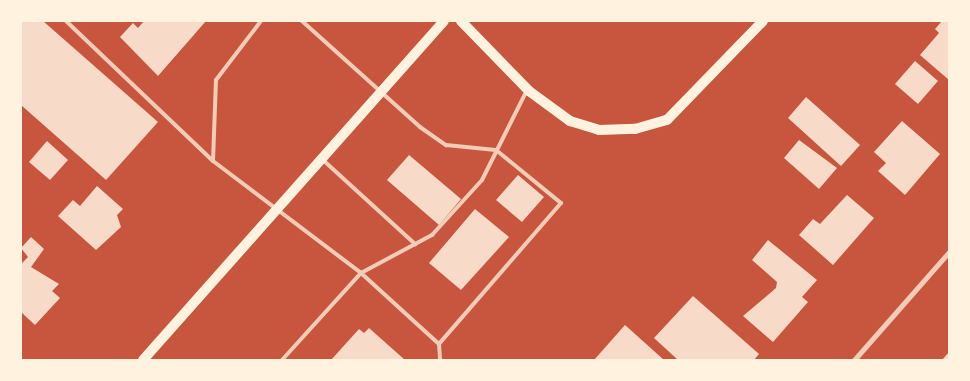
<!DOCTYPE html>
<style>
body{margin:0}
#map{position:relative;width:970px;height:381px;overflow:hidden;background:#c8553d;font-family:"Alegreya Sans",sans-serif}
div>[style]{position:absolute}
.building>*{inset:0;background:#f7dbc8}
.service>*{height:4px;margin:-2px;padding:0 2px;transform-origin:2px;border-radius:2px;background:#f1ccb7}
.minor>*{height:5px;margin:-2.5px;padding:0 2.5px;transform-origin:2.5px;border-radius:2.5px;background:#f1ccb7}
.secondary>*{height:10px;margin:-5px;padding:0 5px;transform-origin:5px;border-radius:5px;background:#fff3e0}
span{translate:-50% -50%;white-space:nowrap;text-align:center;line-height:1.15;-webkit-text-stroke:4px #fff3e0;paint-order:stroke}
.frame{position:absolute;inset:0;border:22px solid #fff3e0;pointer-events:none}
</style>
<div id="map">
<div class="building">
<i style="clip-path:polygon(21px 21px,43px 21px,158px 122px,106px 180px,21px 105px)"></i>
<i style="clip-path:polygon(144px 21px,206px 21px,158px 76px,120px 37px,133px 23px,138px 28px)"></i>
<i style="clip-path:polygon(942px 21px,949px 21px,949px 80px,920px 55px,939px 33px,935px 29px)"></i>
<i style="clip-path:polygon(915px 61px,938px 81px,918px 104px,895px 84px)"></i>
<i style="clip-path:polygon(806px 97px,860px 145px,841px 166px,788px 118px)"></i>
<i style="clip-path:polygon(902px 121px,940px 154px,905px 195px,878px 171px,886px 163px,874px 152px)"></i>
<i style="clip-path:polygon(799px 140px,837px 168px,819px 189px,784px 158px)"></i>
<i style="clip-path:polygon(47px 141px,68px 160px,50px 180px,29px 162px)"></i>
<i style="clip-path:polygon(409px 155px,461px 199px,439px 225px,387px 180px)"></i>
<i style="clip-path:polygon(518px 175px,544px 197px,522px 222px,496px 200px)"></i>
<i style="clip-path:polygon(97px 186px,123px 209px,117px 215px,121px 227px,96px 250px,58px 216px,73px 200px,80px 206px)"></i>
<i style="clip-path:polygon(847px 195px,874px 218px,833px 265px,799px 235px,813px 219px,820px 224px)"></i>
<i style="clip-path:polygon(475px 209px,509px 237px,461px 290px,429px 263px)"></i>
<i style="clip-path:polygon(31px 237px,44px 249px,31px 267px,59px 284px,52px 291px,60px 298px,35px 325px,21px 312px,21px 264px,28px 257px,21px 248px)"></i>
<i style="clip-path:polygon(768px 240px,817px 280px,802px 297px,808px 302px,773px 342px,743px 316px,776px 288px,777px 282px,752px 260px)"></i>
<i style="clip-path:polygon(693px 296px,759px 354px,754px 360px,678px 360px,654px 338px)"></i>
<i style="clip-path:polygon(625px 325px,664px 360px,594px 360px)"></i>
<i style="clip-path:polygon(369px 328px,405px 360px,331px 360px,359px 329px,364px 333px)"></i>
<i style="clip-path:polygon(949px 352px,949px 360px,942px 360px)"></i>
</div>
<div class="service">
<i style="left:66px;top:21px;width:203px;rotate:43.6deg"></i>
<i style="left:213px;top:161px;width:186px;rotate:37.1deg"></i>
<i style="left:361px;top:273px;width:105px;rotate:42.3deg"></i>
<i style="left:439px;top:344px;width:16px;rotate:86deg"></i>
<i style="left:302px;top:21px;width:159px;rotate:41.9deg"></i>
<i style="left:420px;top:127px;width:32px;rotate:35deg"></i>
<i style="left:446px;top:145px;width:50px;rotate:5.7deg"></i>
<i style="left:496px;top:150px;width:84px;rotate:39.2deg"></i>
<i style="left:561px;top:203px;width:186px;rotate:130.9deg"></i>
<i style="left:323px;top:160px;width:125px;rotate:42.4deg"></i>
<i style="left:213px;top:161px;width:81px;rotate:-87.9deg"></i>
<i style="left:216px;top:80px;width:74px;rotate:-52.7deg"></i>
<i style="left:282px;top:360px;width:118px;rotate:-47.8deg"></i>
<i style="left:361px;top:273px;width:81px;rotate:-28.2deg"></i>
<i style="left:432px;top:235px;width:74px;rotate:-47.7deg"></i>
<i style="left:482px;top:180px;width:101px;rotate:-63.4deg"></i>
</div>
<div class="minor">
<i style="left:854px;top:360px;width:144px;rotate:-48.7deg"></i>
</div>
<div class="secondary">
<i style="left:461px;top:21px;width:98px;rotate:45.8deg"></i>
<i style="left:529px;top:91px;width:51px;rotate:36.2deg"></i>
<i style="left:570px;top:121px;width:30px;rotate:17deg"></i>
<i style="left:599px;top:130px;width:36px;rotate:-2deg"></i>
<i style="left:635px;top:129px;width:33px;rotate:-16deg"></i>
<i style="left:667px;top:120px;width:138px;rotate:-45.9deg"></i>
<i style="left:143px;top:360px;width:453px;rotate:-48.4deg"></i>
</div>
<div class="frame"></div>
</div>
